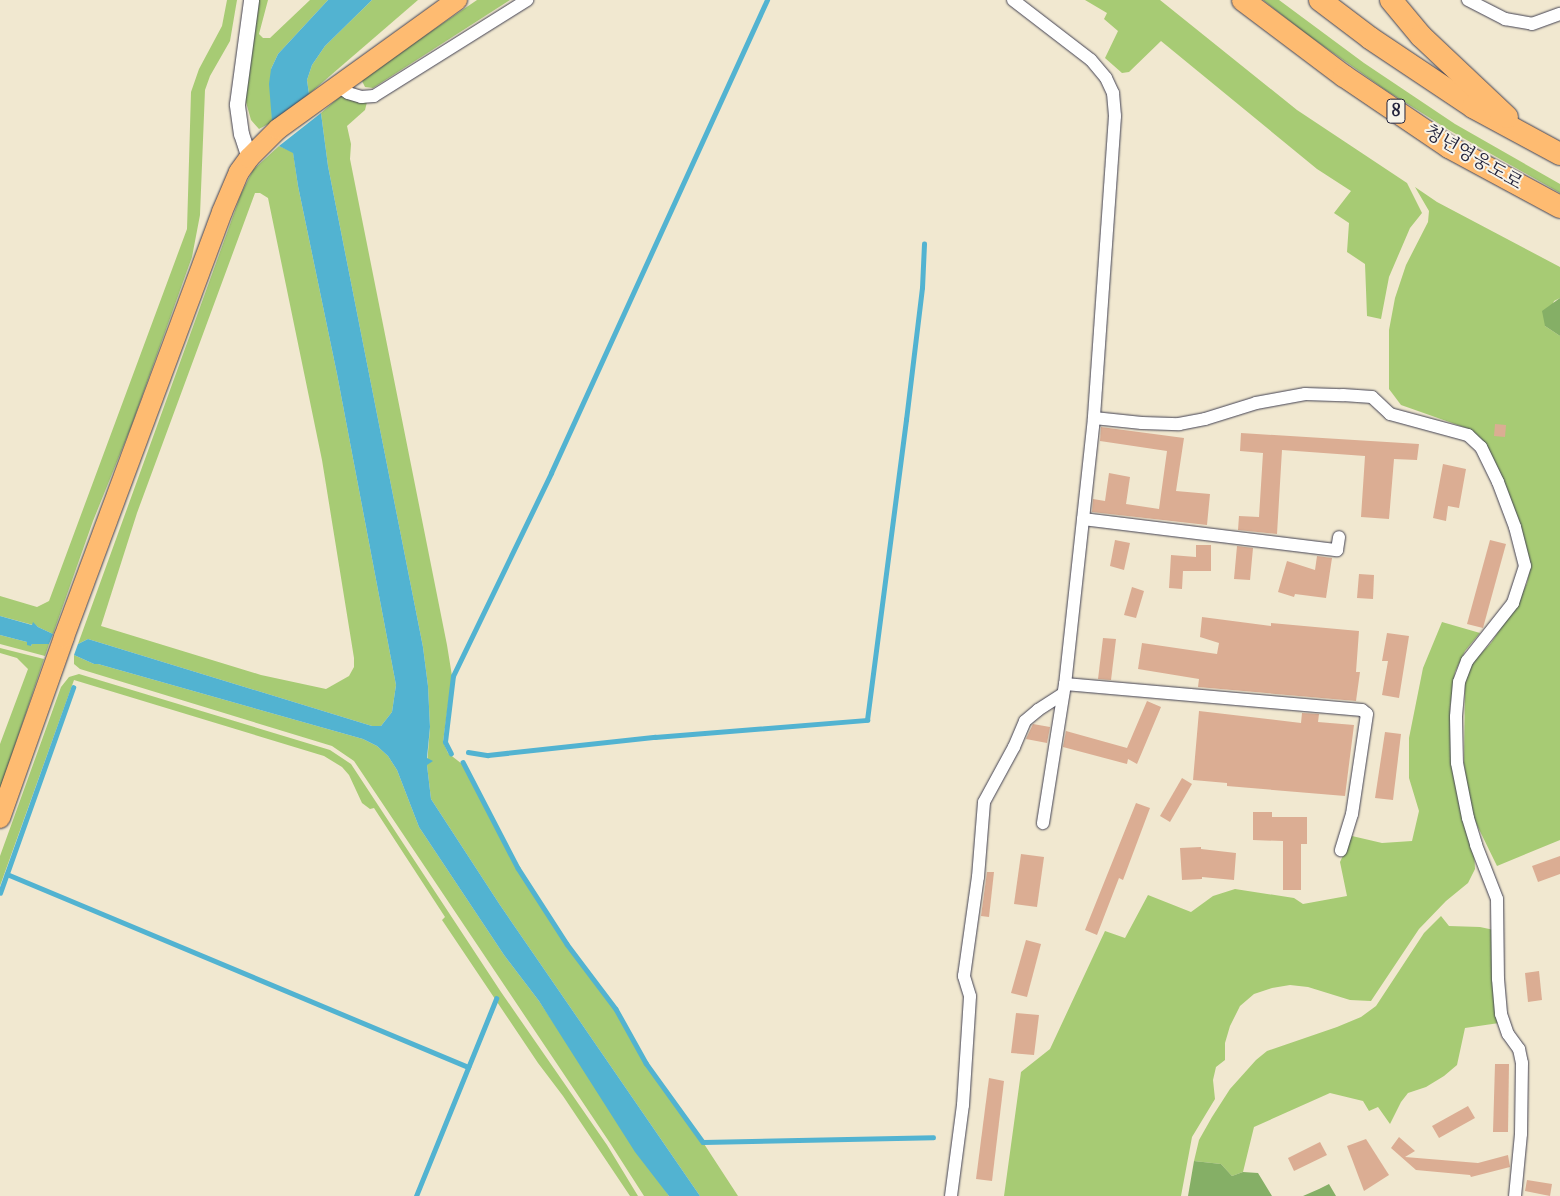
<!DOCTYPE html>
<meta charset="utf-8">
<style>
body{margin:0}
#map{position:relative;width:1560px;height:1196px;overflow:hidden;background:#f1e8d0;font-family:"IM FELL French Canon","Noto Serif KR",serif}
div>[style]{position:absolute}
.green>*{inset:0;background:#a7cb74}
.forest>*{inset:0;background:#85af66}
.water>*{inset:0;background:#52b3d1}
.stream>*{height:4.5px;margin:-2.25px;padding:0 2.25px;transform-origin:2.25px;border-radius:2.25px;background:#52b3d1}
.building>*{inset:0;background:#dbad93}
.roads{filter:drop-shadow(0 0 1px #414051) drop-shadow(0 0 1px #414051)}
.minor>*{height:12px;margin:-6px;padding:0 6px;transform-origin:6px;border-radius:6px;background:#fff}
.tertiary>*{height:15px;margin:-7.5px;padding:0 7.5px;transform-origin:7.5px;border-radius:7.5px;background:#fff}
.primary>*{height:20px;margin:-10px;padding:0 10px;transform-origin:10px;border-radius:10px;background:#febb71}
.motorway>*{height:22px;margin:-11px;padding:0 11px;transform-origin:11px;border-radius:11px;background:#febb71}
span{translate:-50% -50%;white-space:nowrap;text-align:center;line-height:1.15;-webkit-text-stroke:4px #f7f3e8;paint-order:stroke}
.shield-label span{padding:1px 4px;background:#f7f3e8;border:1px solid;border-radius:4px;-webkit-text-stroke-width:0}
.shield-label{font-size:18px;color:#22223b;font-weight:700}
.street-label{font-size:19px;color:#22223b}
</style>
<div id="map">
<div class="green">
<i style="clip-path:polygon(227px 0,237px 0,230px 41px,210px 76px,205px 90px,200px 215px,192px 257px,131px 427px,93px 521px,53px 634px,38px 627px,33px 623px,33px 625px,0 616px,0 596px,37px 607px,49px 601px,187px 229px,191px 92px,199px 69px,222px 26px)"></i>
<i style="clip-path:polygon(253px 0,268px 0,259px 34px,263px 38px,270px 38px,310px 0,328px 0,278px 54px,271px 69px,272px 122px,259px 129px,251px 120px,244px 95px)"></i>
<i style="clip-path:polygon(372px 0,418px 0,309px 94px,307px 80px,312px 65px,325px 46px)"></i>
<i style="clip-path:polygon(477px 0,510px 0,373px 88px,365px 87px,362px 81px,364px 77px)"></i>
<i style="clip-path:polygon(1085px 0,1160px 0,1297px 110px,1407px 183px,1422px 213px,1410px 228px,1389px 277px,1381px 319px,1367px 316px,1365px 264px,1347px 252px,1349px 223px,1334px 213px,1351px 191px,1317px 169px,1161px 41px,1129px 72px,1122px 73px,1105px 58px,1118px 31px,1104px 19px,1107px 13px)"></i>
<i style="clip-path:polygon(1263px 0,1279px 0,1364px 63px,1455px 124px,1560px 184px,1560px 193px,1449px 130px,1387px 91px,1305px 33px)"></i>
<i style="clip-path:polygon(342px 95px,367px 102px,365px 110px,347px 126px,351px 144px,350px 159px,447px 645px,452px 676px,443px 742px,448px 753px,462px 764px,517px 869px,567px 944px,615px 1010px,645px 1064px,695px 1130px,738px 1196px,700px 1196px,500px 905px,431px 799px,427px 765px,430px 727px,428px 686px,423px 647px,328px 166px,321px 113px)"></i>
<i style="clip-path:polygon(evenodd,279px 146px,293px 152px,298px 186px,337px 374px,396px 685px,392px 712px,381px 726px,372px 726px,88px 639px,78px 644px,241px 194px,253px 170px,279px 146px,255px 193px,260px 193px,268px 198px,322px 460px,354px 658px,354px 667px,349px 676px,326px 689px,261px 675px,101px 626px,137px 513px,255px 193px)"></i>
<i style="clip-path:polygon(1415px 187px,1437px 202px,1560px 267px,1560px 298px,1554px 301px,1545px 326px,1560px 336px,1560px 840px,1497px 866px,1474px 819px,1467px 788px,1464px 764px,1465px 684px,1471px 664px,1491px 643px,1518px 602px,1527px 583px,1530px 568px,1469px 429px,1401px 405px,1389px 389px,1389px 330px,1395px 298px,1406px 265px,1428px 222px,1429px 211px)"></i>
<i style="clip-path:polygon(1442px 622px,1480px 633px,1465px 651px,1455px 672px,1450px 708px,1474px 850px,1475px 869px,1468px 883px,1446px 901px,1419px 929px,1371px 1001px,1350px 1000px,1308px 987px,1290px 985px,1272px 988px,1254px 994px,1240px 1006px,1230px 1026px,1225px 1043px,1225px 1060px,1216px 1067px,1213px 1080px,1215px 1099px,1192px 1137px,1181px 1196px,1004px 1196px,1021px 1072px,1050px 1049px,1105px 931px,1125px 938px,1148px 895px,1191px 912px,1213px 896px,1235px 889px,1294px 898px,1303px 904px,1347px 896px,1340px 862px,1352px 836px,1382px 843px,1412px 841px,1419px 811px,1409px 778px,1409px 738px,1423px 668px)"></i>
<i style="clip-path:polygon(0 635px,27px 642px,31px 646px,32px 644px,49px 644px,45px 656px,0 644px)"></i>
<i style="clip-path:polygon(0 648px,44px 659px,0 790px,0 744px,28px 669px,17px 658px,0 653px)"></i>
<i style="clip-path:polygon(74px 655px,94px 664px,98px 664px,363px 739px,377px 746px,388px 756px,397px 770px,419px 827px,504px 955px,539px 1001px,669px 1196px,644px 1196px,610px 1143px,354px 761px,332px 746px,80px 669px,74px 664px)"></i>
<i style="clip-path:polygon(79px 674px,330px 750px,351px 764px,501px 992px,607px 1145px,638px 1196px,630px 1196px,563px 1096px,538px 1063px,442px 920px,445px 917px,374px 808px,370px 809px,362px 803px,349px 775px,342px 767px,324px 756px,74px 680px,0 886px,0 856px,61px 687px,69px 677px)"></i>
<i style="clip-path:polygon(1441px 916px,1449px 926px,1480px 927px,1494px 930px,1499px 1023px,1465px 1028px,1457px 1065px,1444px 1076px,1426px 1087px,1408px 1093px,1401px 1102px,1390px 1124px,1378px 1107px,1369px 1111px,1363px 1101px,1330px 1093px,1254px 1127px,1243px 1172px,1232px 1176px,1221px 1164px,1194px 1161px,1199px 1140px,1212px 1117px,1230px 1089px,1256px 1060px,1267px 1051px,1337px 1027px,1361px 1017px,1376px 1006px,1424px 933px)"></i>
</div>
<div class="forest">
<i style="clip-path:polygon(1560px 298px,1560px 336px,1545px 326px,1542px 311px)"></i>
<i style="clip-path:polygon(1194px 1161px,1221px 1164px,1232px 1176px,1243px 1172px,1258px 1173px,1272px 1196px,1188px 1196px)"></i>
<i style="clip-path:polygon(1329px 1184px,1336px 1196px,1303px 1196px,1319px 1189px)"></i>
</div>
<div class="water">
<i style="clip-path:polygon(328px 0,372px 0,325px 46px,312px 65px,307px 80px,309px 94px,272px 122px,269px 84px,271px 69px,278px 54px)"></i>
<i style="clip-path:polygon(321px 113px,328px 166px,423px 647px,428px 686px,430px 727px,427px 758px,433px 761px,427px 765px,431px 799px,500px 905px,700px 1196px,669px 1196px,635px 1152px,539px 1001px,504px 955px,419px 827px,397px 770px,388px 756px,377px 746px,363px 739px,98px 664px,94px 664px,74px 655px,78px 644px,88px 639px,372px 726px,381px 726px,392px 712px,396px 685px,337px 374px,298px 186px,293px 153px,279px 146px)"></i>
<i style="clip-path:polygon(0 616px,32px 625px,33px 622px,38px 627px,53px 634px,49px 644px,32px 644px,31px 646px,27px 645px,27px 642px,0 635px)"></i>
</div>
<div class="stream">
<i style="left:468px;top:752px;width:20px;rotate:9deg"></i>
<i style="left:488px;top:755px;width:168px;rotate:-6.2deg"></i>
<i style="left:655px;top:737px;width:213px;rotate:-4.6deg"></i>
<i style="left:867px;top:720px;width:303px;rotate:-82.6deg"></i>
<i style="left:906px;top:420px;width:133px;rotate:-83.1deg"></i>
<i style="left:922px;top:288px;width:44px;rotate:-87.4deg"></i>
<i style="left:451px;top:754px;width:13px;rotate:-117deg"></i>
<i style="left:445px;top:742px;width:66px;rotate:-83.1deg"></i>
<i style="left:453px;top:676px;width:225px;rotate:-64.2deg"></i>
<i style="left:551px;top:473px;width:520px;rotate:-65.46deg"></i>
<i style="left:463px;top:762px;width:119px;rotate:62.6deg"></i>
<i style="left:518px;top:868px;width:90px;rotate:57.2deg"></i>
<i style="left:567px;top:944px;width:81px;rotate:53deg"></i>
<i style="left:616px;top:1009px;width:62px;rotate:60.9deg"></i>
<i style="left:646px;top:1063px;width:97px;rotate:54.2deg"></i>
<i style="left:703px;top:1142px;width:230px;rotate:-1.2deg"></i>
<i style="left:7px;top:874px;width:500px;rotate:22.7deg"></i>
<i style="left:0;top:893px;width:218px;rotate:-70.4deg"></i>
<i style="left:416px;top:1196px;width:213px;rotate:-67.9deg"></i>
</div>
<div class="building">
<i style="clip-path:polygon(1495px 424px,1506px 425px,1505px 437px,1494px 436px)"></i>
<i style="clip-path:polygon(1101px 427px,1184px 438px,1176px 491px,1210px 494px,1207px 525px,1092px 512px,1093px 499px,1105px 501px,1109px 473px,1130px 477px,1126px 504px,1159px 509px,1167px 451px,1100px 441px)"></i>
<i style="clip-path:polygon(1241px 433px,1419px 444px,1417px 460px,1394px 459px,1389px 519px,1361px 517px,1365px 456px,1282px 450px,1277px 534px,1238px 530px,1239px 516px,1259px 517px,1263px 453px,1240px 451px)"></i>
<i style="clip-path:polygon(1443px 464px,1466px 469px,1459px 508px,1448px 506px,1446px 521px,1433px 518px)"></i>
<i style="clip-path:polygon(1115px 540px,1130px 543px,1124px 570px,1110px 566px)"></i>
<i style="clip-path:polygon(1490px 540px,1506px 544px,1483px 628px,1467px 624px)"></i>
<i style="clip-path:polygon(1196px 545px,1211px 545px,1211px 571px,1183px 571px,1182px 589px,1169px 588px,1171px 555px,1196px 557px)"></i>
<i style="clip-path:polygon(1237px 546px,1253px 548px,1250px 580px,1234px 579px)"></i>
<i style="clip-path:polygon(1317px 556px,1332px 558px,1326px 598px,1295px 594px,1294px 597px,1278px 592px,1287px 561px,1315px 570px)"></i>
<i style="clip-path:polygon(1359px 574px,1374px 575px,1373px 599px,1357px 598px)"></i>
<i style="clip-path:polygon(1132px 587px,1144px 591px,1136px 618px,1124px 615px)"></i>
<i style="clip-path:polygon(1202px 617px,1271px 626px,1271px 623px,1359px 631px,1356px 672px,1360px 672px,1356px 701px,1198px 687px,1199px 679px,1138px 669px,1142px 643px,1217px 654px,1219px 643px,1200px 637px)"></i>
<i style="clip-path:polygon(1387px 633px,1409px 636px,1399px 698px,1382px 695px,1388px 661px,1382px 661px)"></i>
<i style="clip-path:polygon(1103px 638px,1116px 639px,1111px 680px,1098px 679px)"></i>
<i style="clip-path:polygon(1147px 701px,1161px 707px,1137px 764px,1128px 759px,1127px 764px,1063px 747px,1066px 731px,1127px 748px)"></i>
<i style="clip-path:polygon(1199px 711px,1301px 723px,1302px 713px,1319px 714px,1318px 722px,1354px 725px,1345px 796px,1227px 786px,1227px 783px,1193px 780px)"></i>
<i style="clip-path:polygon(1033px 724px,1050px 727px,1047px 743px,1026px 739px)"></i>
<i style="clip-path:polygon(1385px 732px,1401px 734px,1393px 800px,1375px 798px)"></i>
<i style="clip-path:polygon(1182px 778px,1192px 784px,1170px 822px,1160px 816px)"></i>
<i style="clip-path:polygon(1136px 803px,1150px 808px,1123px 880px,1119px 878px,1097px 935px,1085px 930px)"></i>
<i style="clip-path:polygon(1253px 812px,1272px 812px,1272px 817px,1307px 817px,1307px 844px,1301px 844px,1301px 890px,1283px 890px,1283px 841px,1253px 840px)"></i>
<i style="clip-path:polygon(1201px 847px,1201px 849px,1236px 853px,1234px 880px,1202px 877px,1202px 879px,1182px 880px,1180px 848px)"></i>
<i style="clip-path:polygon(1021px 854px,1044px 857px,1037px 907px,1014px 904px)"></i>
<i style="clip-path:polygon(1560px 856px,1560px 874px,1538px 882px,1532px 866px)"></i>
<i style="clip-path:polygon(987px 872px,994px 872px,989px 917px,981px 916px)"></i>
<i style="clip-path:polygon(1026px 940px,1041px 944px,1027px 997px,1011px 993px)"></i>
<i style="clip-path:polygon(1539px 971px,1542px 1000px,1528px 1002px,1525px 973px)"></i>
<i style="clip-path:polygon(1016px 1013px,1039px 1015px,1034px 1055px,1011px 1053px)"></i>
<i style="clip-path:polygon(1495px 1064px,1509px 1064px,1508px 1132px,1493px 1132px)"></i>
<i style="clip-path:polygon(989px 1078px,1004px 1081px,992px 1181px,976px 1179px)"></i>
<i style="clip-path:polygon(1468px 1106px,1475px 1118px,1439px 1138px,1432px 1126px)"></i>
<i style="clip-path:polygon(1399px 1137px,1415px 1151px,1405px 1157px,1478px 1163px,1508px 1155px,1510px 1167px,1471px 1177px,1470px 1175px,1416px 1170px,1391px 1148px)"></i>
<i style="clip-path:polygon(1366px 1139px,1389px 1175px,1364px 1191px,1347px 1146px)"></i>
<i style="clip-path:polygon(1320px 1142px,1327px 1155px,1294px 1171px,1288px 1158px)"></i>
<i style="clip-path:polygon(1527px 1180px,1552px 1184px,1550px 1196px,1525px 1191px)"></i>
</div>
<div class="roads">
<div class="minor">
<i style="left:1013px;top:0;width:98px;rotate:37.6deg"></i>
<i style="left:1091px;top:60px;width:23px;rotate:50deg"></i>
<i style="left:1106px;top:78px;width:17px;rotate:65deg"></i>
<i style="left:1113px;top:93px;width:23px;rotate:85deg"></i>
<i style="left:1115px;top:116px;width:303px;rotate:94deg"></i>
<i style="left:1094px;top:418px;width:268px;rotate:96.2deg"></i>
<i style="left:1065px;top:684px;width:141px;rotate:99deg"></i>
<i style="left:1468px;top:0;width:42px;rotate:27.2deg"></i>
<i style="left:1505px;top:19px;width:27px;rotate:10deg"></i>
<i style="left:1532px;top:24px;width:30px;rotate:-20deg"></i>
<i style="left:338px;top:86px;width:12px;rotate:35deg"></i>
<i style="left:348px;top:93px;width:14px;rotate:17deg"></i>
<i style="left:361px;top:97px;width:13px;rotate:-4deg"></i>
<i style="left:374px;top:96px;width:181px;rotate:-32.1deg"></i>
<i style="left:1094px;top:418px;width:48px;rotate:5.9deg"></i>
<i style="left:1142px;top:423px;width:37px;rotate:2deg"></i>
<i style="left:1179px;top:424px;width:26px;rotate:-11deg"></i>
<i style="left:1205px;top:419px;width:53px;rotate:-17.4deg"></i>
<i style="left:1256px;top:403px;width:50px;rotate:-10.4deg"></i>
<i style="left:1305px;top:394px;width:38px;rotate:2deg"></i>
<i style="left:1343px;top:395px;width:29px;rotate:4deg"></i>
<i style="left:1372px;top:397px;width:25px;rotate:43deg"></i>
<i style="left:1390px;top:414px;width:81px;rotate:15.1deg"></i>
<i style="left:1468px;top:435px;width:18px;rotate:43deg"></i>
<i style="left:1481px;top:447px;width:39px;rotate:64deg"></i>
<i style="left:1498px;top:482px;width:48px;rotate:69.3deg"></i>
<i style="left:1515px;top:527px;width:40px;rotate:75.6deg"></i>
<i style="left:1525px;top:566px;width:39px;rotate:108deg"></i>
<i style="left:1513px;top:603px;width:74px;rotate:128.4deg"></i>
<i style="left:1467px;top:661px;width:22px;rotate:111deg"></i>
<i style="left:1459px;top:682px;width:35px;rotate:95deg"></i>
<i style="left:1456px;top:717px;width:46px;rotate:88.8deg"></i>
<i style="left:1457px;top:763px;width:56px;rotate:78.7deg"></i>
<i style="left:1468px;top:818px;width:28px;rotate:73deg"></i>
<i style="left:1476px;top:845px;width:58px;rotate:68.7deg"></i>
<i style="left:1497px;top:899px;width:80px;rotate:89.3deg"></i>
<i style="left:1498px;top:979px;width:35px;rotate:85deg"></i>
<i style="left:1501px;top:1014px;width:21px;rotate:71deg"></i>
<i style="left:1508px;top:1034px;width:19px;rotate:54deg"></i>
<i style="left:1519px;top:1049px;width:14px;rotate:78deg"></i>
<i style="left:1522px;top:1063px;width:71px;rotate:90.8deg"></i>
<i style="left:1521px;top:1134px;width:62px;rotate:95.5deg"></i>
<i style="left:1083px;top:519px;width:256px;rotate:7deg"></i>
<i style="left:1337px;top:550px;width:13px;rotate:-81deg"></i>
<i style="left:1065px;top:684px;width:298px;rotate:5deg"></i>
<i style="left:1362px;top:710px;width:6px;rotate:39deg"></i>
<i style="left:1367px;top:714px;width:101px;rotate:98.5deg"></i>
<i style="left:1352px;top:814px;width:38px;rotate:107deg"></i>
<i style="left:951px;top:1196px;width:92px;rotate:-82.5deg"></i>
<i style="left:963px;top:1105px;width:109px;rotate:-86.3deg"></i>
<i style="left:970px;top:996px;width:21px;rotate:-107deg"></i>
<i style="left:964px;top:976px;width:100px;rotate:-82deg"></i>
<i style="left:978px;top:877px;width:75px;rotate:-85.4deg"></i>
<i style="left:984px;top:802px;width:63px;rotate:-61.4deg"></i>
<i style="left:1014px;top:747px;width:28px;rotate:-67deg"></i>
<i style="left:1025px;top:721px;width:17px;rotate:-40deg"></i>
<i style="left:1038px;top:710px;width:30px;rotate:-33deg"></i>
</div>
<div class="tertiary">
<i style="left:249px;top:158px;width:25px;rotate:-108deg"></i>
<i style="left:241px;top:134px;width:30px;rotate:-98deg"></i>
<i style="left:237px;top:104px;width:105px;rotate:-82.3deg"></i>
</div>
<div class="primary">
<i style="left:0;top:818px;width:192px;rotate:-70.5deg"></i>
<i style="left:64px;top:637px;width:453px;rotate:-69.6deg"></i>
<i style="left:222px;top:212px;width:43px;rotate:-67deg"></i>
<i style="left:239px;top:172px;width:17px;rotate:-54deg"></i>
<i style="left:249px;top:158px;width:41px;rotate:-45deg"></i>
<i style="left:278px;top:129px;width:221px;rotate:-35.8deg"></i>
</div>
<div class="motorway">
<i style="left:1243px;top:0;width:126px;rotate:37deg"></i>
<i style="left:1344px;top:76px;width:127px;rotate:34.1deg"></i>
<i style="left:1449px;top:147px;width:126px;rotate:28.4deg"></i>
<i style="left:1320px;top:0;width:63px;rotate:37.2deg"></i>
<i style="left:1370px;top:38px;width:124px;rotate:33.8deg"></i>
<i style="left:1473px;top:107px;width:99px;rotate:28.4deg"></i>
<i style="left:1391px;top:0;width:47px;rotate:50.2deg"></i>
<i style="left:1421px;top:36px;width:118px;rotate:43.3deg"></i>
</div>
</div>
<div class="shield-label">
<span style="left:1396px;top:111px">8</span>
</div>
<div class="street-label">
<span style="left:1473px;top:158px;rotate:30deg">청년영웅도로</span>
</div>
</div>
